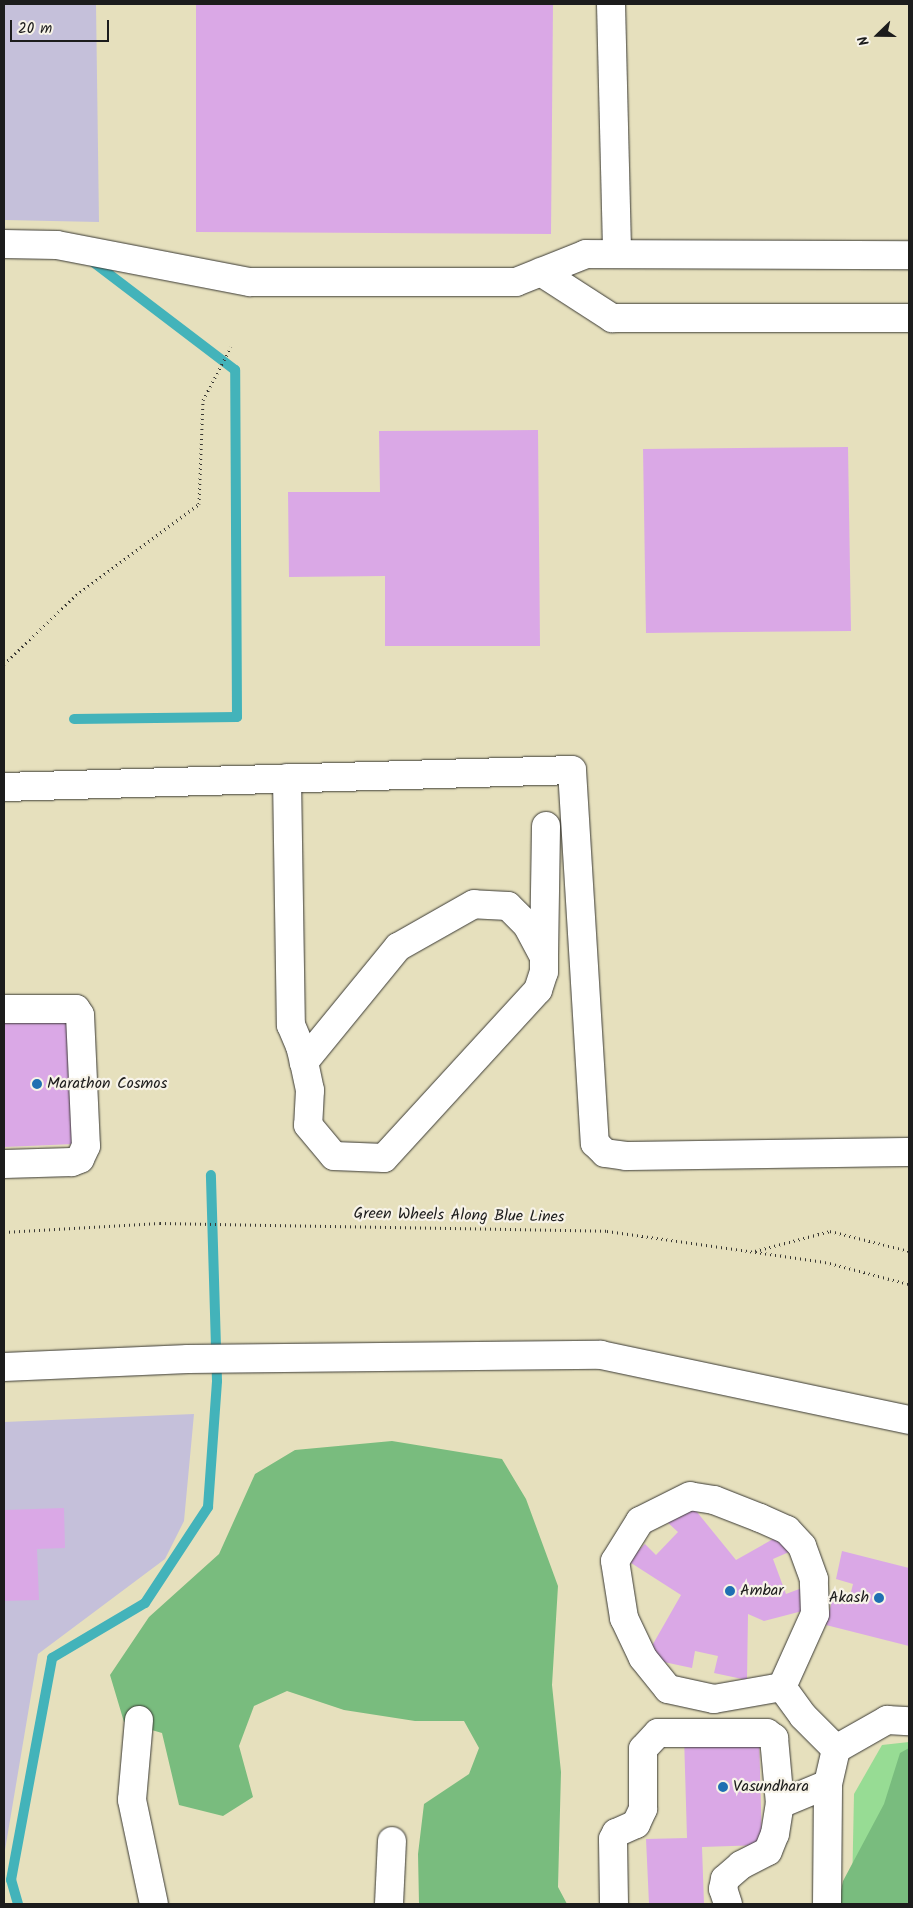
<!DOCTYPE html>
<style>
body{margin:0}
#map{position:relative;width:913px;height:1908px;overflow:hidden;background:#e6e0bd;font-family:Kalam,sans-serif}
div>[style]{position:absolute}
.industrial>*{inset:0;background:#c5c0da}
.green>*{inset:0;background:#97dc94}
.forest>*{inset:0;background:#79bc7e}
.stream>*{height:10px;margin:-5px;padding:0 5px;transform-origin:5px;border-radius:5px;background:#43b3ba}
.building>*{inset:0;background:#daa8e6}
.path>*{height:3px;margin-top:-1.5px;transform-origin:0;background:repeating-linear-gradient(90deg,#3a3934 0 1px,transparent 0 5px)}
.roads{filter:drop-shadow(0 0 1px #3a3934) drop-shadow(0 0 1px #3a3934)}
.minor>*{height:28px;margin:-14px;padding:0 14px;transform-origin:14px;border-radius:14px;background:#fff}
.dots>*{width:14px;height:14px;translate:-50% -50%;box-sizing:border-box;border:2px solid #f7f3e8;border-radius:50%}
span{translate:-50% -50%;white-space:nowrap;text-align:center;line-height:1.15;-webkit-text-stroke:4.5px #f7f3e8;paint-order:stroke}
.poi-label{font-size:16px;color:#1c1c1c}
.left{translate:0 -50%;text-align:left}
.right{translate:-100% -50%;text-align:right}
.street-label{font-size:16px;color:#1c1c1c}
.frame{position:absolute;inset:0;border:5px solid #1c1c1c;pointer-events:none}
.north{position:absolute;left:853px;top:10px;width:50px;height:50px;-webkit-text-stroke:4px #f7f3e8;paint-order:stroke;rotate:248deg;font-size:14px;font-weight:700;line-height:20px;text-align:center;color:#1c1c1c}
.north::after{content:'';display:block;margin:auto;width:18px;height:22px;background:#1c1c1c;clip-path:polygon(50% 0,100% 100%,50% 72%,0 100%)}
.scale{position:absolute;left:10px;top:20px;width:99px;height:22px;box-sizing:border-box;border:2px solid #1c1c1c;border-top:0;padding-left:6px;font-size:15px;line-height:18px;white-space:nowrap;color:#1c1c1c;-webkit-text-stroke:4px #f7f3e8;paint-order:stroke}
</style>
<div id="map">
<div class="industrial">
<i style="clip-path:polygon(4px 4px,96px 4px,99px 222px,4px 220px)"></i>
<i style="clip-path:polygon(194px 1414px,184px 1521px,165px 1559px,38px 1654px,4px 1856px,4px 1422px)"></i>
</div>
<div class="green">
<i style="clip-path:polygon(909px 1742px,909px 1904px,852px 1892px,854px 1794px,882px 1745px)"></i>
</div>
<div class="forest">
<i style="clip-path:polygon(392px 1441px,502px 1459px,526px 1499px,558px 1586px,552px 1685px,561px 1772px,558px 1887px,567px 1904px,419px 1904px,418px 1854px,424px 1804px,469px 1774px,479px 1748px,464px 1721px,415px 1721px,344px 1710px,287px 1691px,254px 1706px,239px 1746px,253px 1797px,223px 1816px,179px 1805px,162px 1733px,124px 1722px,110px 1675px,149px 1617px,219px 1554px,255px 1474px,295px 1450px)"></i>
<i style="clip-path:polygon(909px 1748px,909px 1904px,838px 1904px,843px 1881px,884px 1804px,900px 1753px)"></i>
</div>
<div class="stream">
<i style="left:74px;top:719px;width:163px;rotate:-0.7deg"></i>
<i style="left:237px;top:717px;width:347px;rotate:-90.3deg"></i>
<i style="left:235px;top:370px;width:180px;rotate:-142.7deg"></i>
<i style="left:18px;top:1904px;width:25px;rotate:-106deg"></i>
<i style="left:11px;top:1880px;width:226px;rotate:-79.5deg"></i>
<i style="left:52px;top:1658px;width:108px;rotate:-30.6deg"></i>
<i style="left:145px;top:1603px;width:115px;rotate:-56.7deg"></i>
<i style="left:208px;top:1507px;width:126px;rotate:-85.9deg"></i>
<i style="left:217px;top:1381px;width:206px;rotate:-91.7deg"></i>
</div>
<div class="building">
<i style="clip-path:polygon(196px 4px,553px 4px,551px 234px,196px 232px)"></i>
<i style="clip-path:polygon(538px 430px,540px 646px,385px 646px,385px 576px,289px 577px,288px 492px,380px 492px,379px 431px)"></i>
<i style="clip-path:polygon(848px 447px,851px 631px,646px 633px,643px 449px)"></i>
<i style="clip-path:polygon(69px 1020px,74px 1144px,4px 1147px,4px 1023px)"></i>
<i style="clip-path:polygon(688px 1501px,736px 1560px,782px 1534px,789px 1552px,773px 1559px,786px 1594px,802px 1588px,810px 1609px,764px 1621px,748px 1614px,747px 1680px,714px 1673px,718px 1656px,695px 1651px,692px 1668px,645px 1658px,681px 1595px,628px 1561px,645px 1544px,656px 1555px,678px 1532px,666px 1521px)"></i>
<i style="clip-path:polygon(64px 1508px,65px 1548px,37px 1549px,39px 1600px,4px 1601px,4px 1510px)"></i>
<i style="clip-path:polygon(842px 1551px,909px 1568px,909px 1646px,826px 1625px,833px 1596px,849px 1600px,853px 1584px,836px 1579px)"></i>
<i style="clip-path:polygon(759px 1734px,762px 1845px,702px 1847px,704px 1904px,649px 1904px,646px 1839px,687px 1838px,684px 1736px)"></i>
</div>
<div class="path">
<i style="left:4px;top:664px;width:100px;rotate:-43.8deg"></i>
<i style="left:76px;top:595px;width:153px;rotate:-36.5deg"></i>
<i style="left:199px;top:504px;width:104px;rotate:-87.8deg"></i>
<i style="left:203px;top:400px;width:60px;rotate:-62.2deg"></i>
<i style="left:4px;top:1232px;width:156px;rotate:-3.3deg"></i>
<i style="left:160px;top:1223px;width:447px;rotate:1deg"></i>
<i style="left:607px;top:1231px;width:220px;rotate:8.1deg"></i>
<i style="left:825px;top:1262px;width:87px;rotate:14.7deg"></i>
<i style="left:755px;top:1251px;width:78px;rotate:-14.9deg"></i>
<i style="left:830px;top:1231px;width:81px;rotate:14.2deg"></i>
</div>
<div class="roads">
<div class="minor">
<i style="left:611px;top:4px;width:250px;rotate:88.6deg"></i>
<i style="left:4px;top:244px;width:53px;rotate:1.1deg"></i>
<i style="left:57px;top:245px;width:197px;rotate:10.9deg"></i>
<i style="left:250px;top:282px;width:266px"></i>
<i style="left:516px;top:282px;width:75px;rotate:-21.8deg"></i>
<i style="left:586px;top:254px;width:323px;rotate:0.2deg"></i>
<i style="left:541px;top:272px;width:85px;rotate:32.9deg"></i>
<i style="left:612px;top:318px;width:297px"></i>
<i style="left:287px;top:778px;width:247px;rotate:89.1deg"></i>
<i style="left:291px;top:1025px;width:23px;rotate:67deg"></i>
<i style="left:300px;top:1046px;width:16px;rotate:76deg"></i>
<i style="left:304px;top:1062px;width:29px;rotate:78deg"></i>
<i style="left:310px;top:1090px;width:35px;rotate:93deg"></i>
<i style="left:308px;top:1125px;width:40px;rotate:50deg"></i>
<i style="left:334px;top:1156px;width:50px;rotate:2.3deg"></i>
<i style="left:384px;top:1158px;width:228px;rotate:-47.5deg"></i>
<i style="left:538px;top:990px;width:19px;rotate:-72deg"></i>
<i style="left:544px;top:972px;width:15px;rotate:-90deg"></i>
<i style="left:544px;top:957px;width:36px;rotate:-118deg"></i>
<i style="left:527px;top:925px;width:27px;rotate:-135deg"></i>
<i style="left:508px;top:906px;width:34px;rotate:-177deg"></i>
<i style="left:474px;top:904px;width:87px;rotate:150.5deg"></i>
<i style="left:398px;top:947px;width:149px;rotate:129.3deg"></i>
<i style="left:4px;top:787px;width:568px;rotate:-1.71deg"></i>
<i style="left:572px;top:770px;width:374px;rotate:86.5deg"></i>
<i style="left:595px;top:1143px;width:14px;rotate:45deg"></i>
<i style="left:605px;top:1153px;width:21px;rotate:8deg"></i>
<i style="left:626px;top:1156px;width:283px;rotate:-0.8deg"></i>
<i style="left:544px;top:955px;width:129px;rotate:-89.1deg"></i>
<i style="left:4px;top:1009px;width:72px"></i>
<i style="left:76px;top:1009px;width:7px;rotate:56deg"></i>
<i style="left:80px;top:1015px;width:131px;rotate:87.4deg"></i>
<i style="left:86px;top:1146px;width:14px;rotate:115deg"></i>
<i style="left:80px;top:1159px;width:9px;rotate:159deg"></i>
<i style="left:72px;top:1162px;width:68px;rotate:178.3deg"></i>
<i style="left:4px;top:1367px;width:184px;rotate:-2.5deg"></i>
<i style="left:188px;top:1359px;width:413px;rotate:-0.6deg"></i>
<i style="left:601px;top:1355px;width:315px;rotate:11.9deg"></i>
<i style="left:782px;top:1687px;width:80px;rotate:-65.7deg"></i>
<i style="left:815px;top:1614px;width:35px;rotate:-92deg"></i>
<i style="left:814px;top:1579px;width:35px;rotate:-110deg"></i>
<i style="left:802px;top:1546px;width:22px;rotate:-133deg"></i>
<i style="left:787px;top:1530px;width:30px;rotate:-156deg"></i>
<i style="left:760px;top:1518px;width:49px;rotate:-158.6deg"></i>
<i style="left:714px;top:1500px;width:24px;rotate:-171deg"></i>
<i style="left:690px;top:1496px;width:56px;rotate:153.4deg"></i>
<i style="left:640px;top:1521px;width:47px;rotate:122deg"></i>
<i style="left:615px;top:1561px;width:58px;rotate:81deg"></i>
<i style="left:624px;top:1618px;width:44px;rotate:64.6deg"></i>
<i style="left:643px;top:1658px;width:40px;rotate:51deg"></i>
<i style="left:668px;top:1689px;width:47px;rotate:12.3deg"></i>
<i style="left:714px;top:1699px;width:69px;rotate:-10deg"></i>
<i style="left:782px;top:1687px;width:36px;rotate:54deg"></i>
<i style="left:803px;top:1716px;width:47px;rotate:45deg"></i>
<i style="left:139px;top:1720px;width:80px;rotate:95deg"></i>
<i style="left:132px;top:1800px;width:106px;rotate:78.1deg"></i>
<i style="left:389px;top:1904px;width:63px;rotate:-87.3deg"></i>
<i style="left:614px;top:1904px;width:65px;rotate:-90.9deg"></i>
<i style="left:613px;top:1839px;width:7px;rotate:-63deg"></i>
<i style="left:616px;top:1833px;width:22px;rotate:-24deg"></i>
<i style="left:636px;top:1824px;width:17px;rotate:-65deg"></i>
<i style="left:643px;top:1809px;width:60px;rotate:-90deg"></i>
<i style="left:643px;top:1749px;width:22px;rotate:-47deg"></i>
<i style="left:658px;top:1733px;width:109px"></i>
<i style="left:767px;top:1733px;width:9px;rotate:36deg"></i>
<i style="left:774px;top:1738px;width:66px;rotate:84.8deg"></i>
<i style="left:728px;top:1904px;width:16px;rotate:-108deg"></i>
<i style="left:723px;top:1889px;width:10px;rotate:-79deg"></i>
<i style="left:725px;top:1879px;width:21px;rotate:-41deg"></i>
<i style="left:741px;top:1865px;width:30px;rotate:-27deg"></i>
<i style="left:768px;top:1851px;width:18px;rotate:-68deg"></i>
<i style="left:775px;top:1834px;width:30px;rotate:-81deg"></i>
<i style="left:780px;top:1804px;width:52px;rotate:-22.6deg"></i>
<i style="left:827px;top:1904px;width:120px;rotate:-89.5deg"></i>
<i style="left:828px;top:1784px;width:36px;rotate:-77deg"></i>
<i style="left:836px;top:1749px;width:59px;rotate:-29.6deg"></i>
<i style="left:887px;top:1720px;width:22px;rotate:3deg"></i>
</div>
</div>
<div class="dots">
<i style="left:37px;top:1084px;background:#1f6fb2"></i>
<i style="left:730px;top:1591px;background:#1f6fb2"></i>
<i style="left:879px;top:1598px;background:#1f6fb2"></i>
<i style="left:723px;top:1787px;background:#1f6fb2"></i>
</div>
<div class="poi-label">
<span class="left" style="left:47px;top:1084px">Marathon Cosmos</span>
<span class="left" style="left:740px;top:1591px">Ambar</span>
<span class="right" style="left:869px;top:1598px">Akash</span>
<span class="left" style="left:733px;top:1787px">Vasundhara</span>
</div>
<div class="street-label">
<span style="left:459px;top:1216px;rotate:1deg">Green Wheels Along Blue Lines</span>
</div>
<div class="frame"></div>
<div class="north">N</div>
<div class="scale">20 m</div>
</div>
